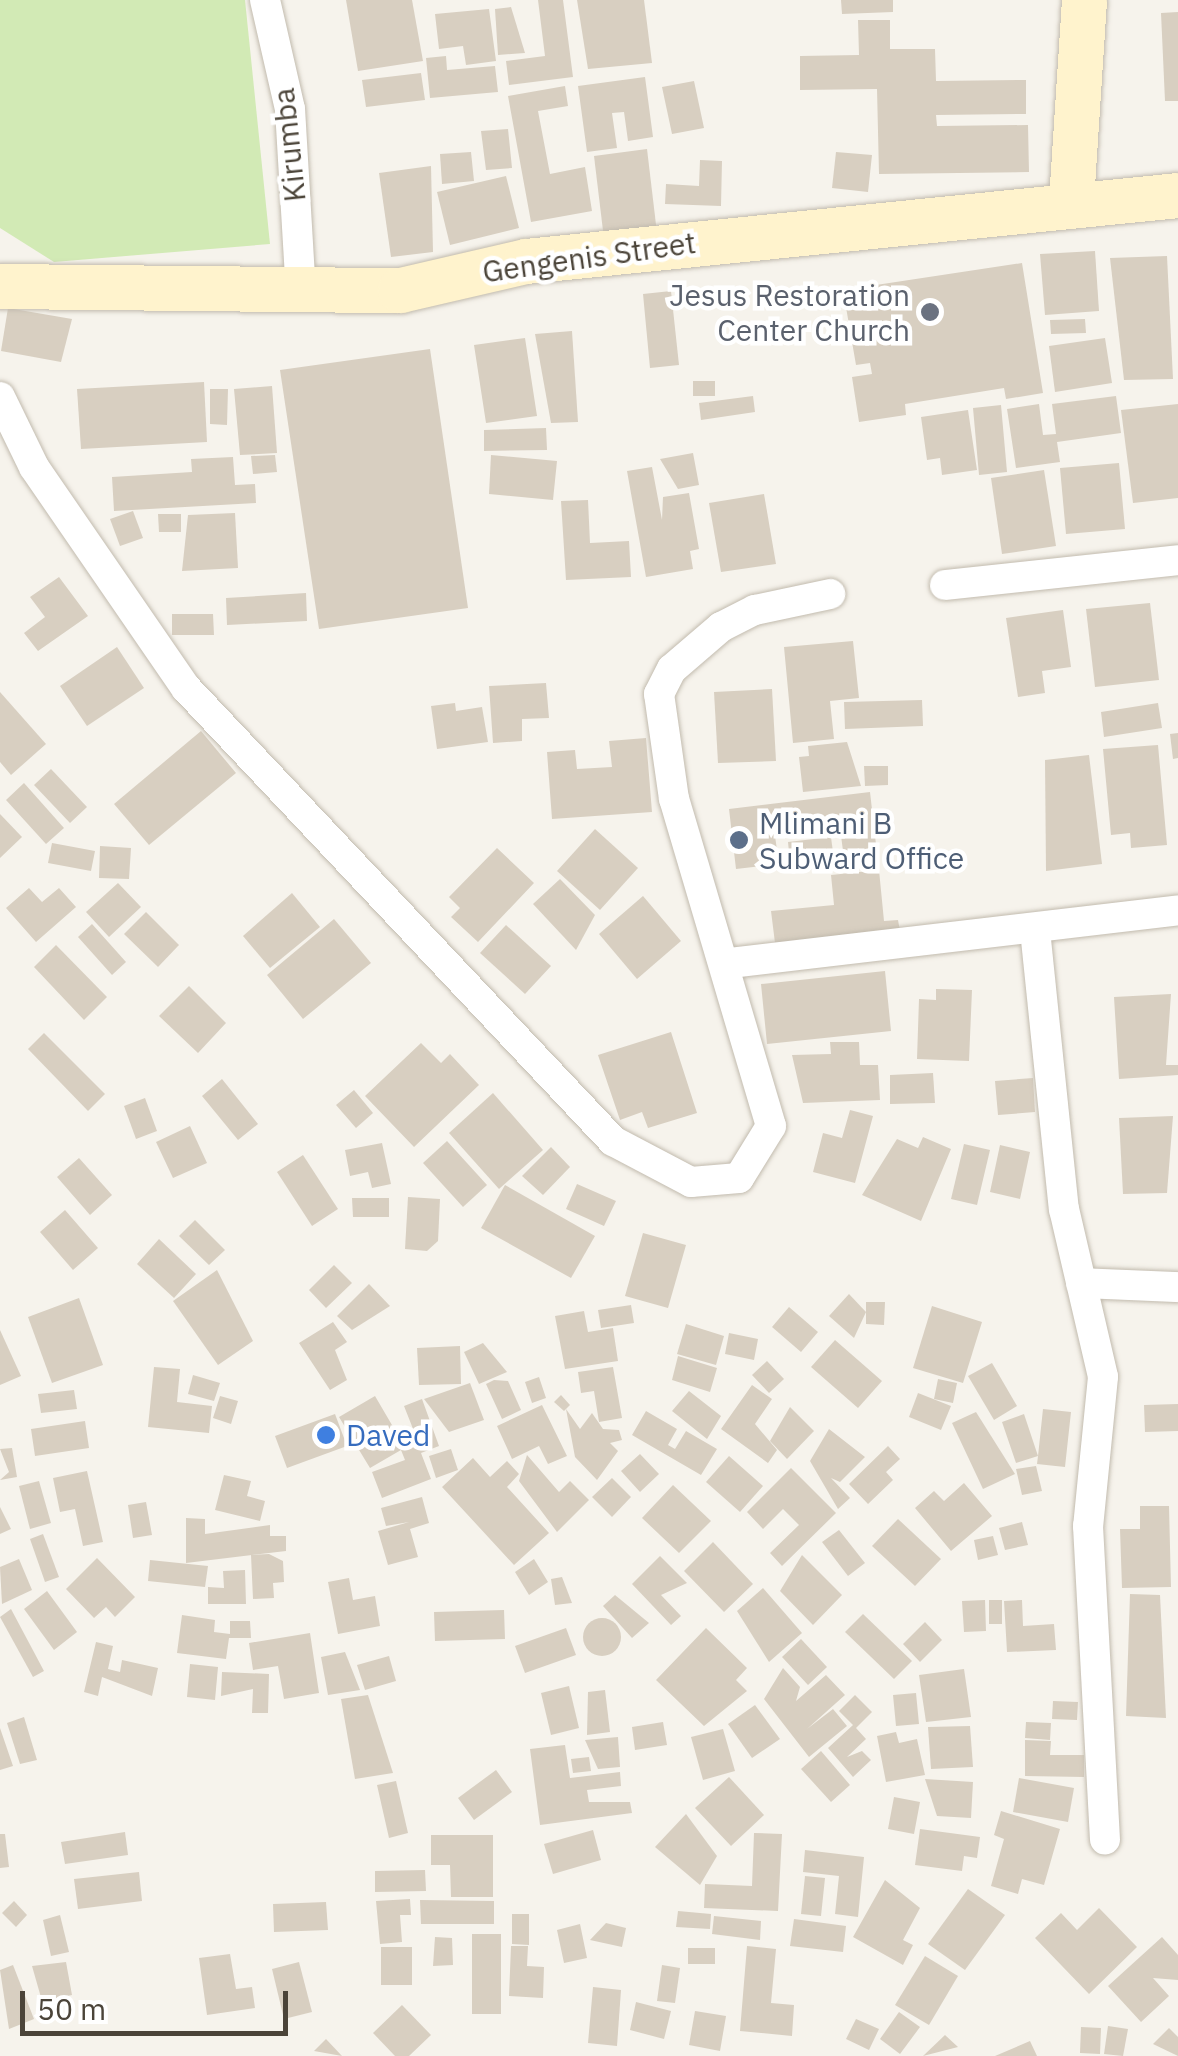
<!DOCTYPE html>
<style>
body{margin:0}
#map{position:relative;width:1178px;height:2056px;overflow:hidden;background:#f6f3ec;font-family:"IBM Plex Sans",sans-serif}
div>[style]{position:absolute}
.green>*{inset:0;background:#d2eab5}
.building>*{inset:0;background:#d8cfc1}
.round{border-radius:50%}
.roads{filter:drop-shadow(0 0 2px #c2bbae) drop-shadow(0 0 2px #c2bbae)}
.street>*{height:30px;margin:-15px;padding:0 15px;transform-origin:15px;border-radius:15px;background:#fff}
.secondary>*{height:45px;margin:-22.5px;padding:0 22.5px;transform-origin:22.5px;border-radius:22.5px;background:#fff3cd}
.dots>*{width:28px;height:28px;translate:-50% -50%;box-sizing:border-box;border:5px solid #fff;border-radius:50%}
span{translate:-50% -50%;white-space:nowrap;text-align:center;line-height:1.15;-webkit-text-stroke:9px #fff;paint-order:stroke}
.street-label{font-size:30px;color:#4b4439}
.worship-label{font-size:30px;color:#5b616d}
.right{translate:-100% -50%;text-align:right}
.service-label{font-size:30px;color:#4e5e75}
.left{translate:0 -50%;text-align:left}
.shop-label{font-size:30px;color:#366cbe}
.scale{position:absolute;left:20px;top:1991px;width:268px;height:45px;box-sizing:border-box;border:5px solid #4b4439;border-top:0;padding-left:12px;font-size:30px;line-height:35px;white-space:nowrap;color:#4b4439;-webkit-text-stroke:8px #fff;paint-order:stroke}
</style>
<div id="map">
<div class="green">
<i style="clip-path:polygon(0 0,245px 0,270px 244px,54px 262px,0 228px)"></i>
</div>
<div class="building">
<i style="clip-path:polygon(346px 0,412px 0,423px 61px,358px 71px)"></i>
<i style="clip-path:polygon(538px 0,563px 0,573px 77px,509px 85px,506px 61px,545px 56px)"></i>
<i style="clip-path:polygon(577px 0,644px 0,652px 63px,588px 69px)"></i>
<i style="clip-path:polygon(841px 0,893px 0,893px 12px,842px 14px)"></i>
<i style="clip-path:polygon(511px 7px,525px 53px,498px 55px,495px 9px)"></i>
<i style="clip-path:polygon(489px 9px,496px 61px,466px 65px,463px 46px,439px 49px,435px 14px)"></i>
<i style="clip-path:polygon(1178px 12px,1178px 101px,1165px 101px,1161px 13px)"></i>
<i style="clip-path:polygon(858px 20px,890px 20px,890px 49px,935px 49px,936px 81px,1026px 80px,1026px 114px,936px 115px,937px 126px,1028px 125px,1029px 172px,879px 174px,877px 89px,800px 90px,800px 56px,859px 55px)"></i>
<i style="clip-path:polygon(446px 56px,447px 70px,495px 66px,498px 92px,430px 98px,426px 58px)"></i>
<i style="clip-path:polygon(421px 73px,425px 100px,366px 107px,362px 80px)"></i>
<i style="clip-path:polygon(645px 77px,653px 137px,628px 141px,624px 112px,612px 113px,617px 148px,587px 152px,578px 86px)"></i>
<i style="clip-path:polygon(694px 81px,704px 128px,672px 134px,662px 87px)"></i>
<i style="clip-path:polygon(565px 86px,568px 106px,538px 111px,550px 174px,585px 167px,592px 211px,531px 222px,508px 96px)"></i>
<i style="clip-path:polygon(508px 129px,512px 168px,486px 170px,481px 131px)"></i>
<i style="clip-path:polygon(647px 149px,657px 233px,604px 239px,594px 156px)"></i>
<i style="clip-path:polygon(471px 152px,474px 181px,442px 184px,440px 154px)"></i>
<i style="clip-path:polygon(836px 152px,872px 155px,868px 192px,832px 188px)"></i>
<i style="clip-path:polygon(700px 160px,722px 161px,721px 206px,665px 204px,666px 184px,699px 186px)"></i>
<i style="clip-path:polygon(431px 166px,433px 252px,391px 257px,379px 173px)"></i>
<i style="clip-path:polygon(506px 176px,519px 228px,450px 245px,437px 192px)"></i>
<i style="clip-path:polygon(1095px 251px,1099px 311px,1045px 315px,1040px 254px)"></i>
<i style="clip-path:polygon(1167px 256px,1173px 379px,1124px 380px,1110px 258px)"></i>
<i style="clip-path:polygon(1022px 263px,1043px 393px,1006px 399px,1004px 388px,905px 404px,906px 415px,859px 422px,852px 377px,872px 374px,870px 363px,856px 365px,843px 290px)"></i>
<i style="clip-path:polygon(671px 291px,679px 365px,650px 368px,643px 294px)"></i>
<i style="clip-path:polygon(8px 308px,72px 319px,61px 362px,1px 351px)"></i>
<i style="clip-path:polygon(1085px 319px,1086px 333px,1051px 334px,1050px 320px)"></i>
<i style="clip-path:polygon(572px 331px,578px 422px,551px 423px,535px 334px)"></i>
<i style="clip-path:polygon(525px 338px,537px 416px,486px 423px,474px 345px)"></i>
<i style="clip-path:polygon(1105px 338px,1112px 383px,1055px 392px,1049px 346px)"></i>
<i style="clip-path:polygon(430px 349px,468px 608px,319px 629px,280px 370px)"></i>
<i style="clip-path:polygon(693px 381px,715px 381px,715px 396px,693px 396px)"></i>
<i style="clip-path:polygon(204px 382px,207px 442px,81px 449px,77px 389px)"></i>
<i style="clip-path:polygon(272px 386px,277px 453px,240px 455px,234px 389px)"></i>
<i style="clip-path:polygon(210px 389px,228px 389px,227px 425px,210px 424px)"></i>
<i style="clip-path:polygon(753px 396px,755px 412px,701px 420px,699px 403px)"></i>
<i style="clip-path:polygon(1116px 396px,1121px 433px,1057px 442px,1060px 462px,1016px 468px,1007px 409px,1039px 404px,1043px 435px,1056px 434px,1052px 404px)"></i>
<i style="clip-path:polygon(1178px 404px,1178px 498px,1133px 503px,1121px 410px)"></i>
<i style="clip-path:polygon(1001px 405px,1007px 472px,979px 475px,973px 408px)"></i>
<i style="clip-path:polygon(968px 410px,977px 470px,942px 475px,940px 458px,927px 460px,921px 417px)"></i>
<i style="clip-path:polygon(546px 428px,547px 450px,484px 451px,484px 430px)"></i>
<i style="clip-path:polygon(693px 453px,699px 485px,678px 489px,660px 459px)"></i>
<i style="clip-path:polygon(275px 455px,277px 472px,253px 474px,251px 456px)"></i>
<i style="clip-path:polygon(491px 455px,557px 461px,553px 500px,489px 494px)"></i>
<i style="clip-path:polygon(233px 457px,235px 485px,255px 484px,256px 503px,114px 511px,112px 477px,192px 472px,191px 459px)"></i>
<i style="clip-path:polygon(1119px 463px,1125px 529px,1066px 534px,1060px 468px)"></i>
<i style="clip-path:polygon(652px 467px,662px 520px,663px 497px,689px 493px,699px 549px,690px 551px,693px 569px,646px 577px,627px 471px)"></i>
<i style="clip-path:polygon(1044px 470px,1056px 546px,1002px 554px,991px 478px)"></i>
<i style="clip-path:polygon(764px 494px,776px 564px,721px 572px,709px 503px)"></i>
<i style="clip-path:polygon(588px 500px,590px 543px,629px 541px,631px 577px,566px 580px,561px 501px)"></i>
<i style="clip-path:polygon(133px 511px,143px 538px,120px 546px,110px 519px)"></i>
<i style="clip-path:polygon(235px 513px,238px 568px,182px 571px,188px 515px)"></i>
<i style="clip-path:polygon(158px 514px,181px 514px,181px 532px,159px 532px)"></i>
<i style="clip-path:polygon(59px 577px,88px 616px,38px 651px,24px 633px,45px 617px,30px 597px)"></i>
<i style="clip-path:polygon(306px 593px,307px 621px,227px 625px,226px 598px)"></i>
<i style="clip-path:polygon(1150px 603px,1159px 680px,1095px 687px,1086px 609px)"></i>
<i style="clip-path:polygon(1063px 610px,1071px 667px,1042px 671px,1045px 693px,1018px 697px,1006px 618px)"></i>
<i style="clip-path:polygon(172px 614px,213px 614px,214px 635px,172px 635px)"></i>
<i style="clip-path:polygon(853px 641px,859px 698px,830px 701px,834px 739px,793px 743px,784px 647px)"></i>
<i style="clip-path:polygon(117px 647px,144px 688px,87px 726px,60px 686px)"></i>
<i style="clip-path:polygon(546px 683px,549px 718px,522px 719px,522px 741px,493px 743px,489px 686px)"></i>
<i style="clip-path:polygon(772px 689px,776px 761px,718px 763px,714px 692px)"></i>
<i style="clip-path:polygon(0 692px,46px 744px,11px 775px,0 762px)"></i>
<i style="clip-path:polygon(922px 700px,923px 726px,845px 729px,844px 702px)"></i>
<i style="clip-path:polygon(455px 703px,456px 711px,482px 707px,488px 742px,437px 749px,431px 706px)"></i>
<i style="clip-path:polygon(1158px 703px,1162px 728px,1104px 737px,1101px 712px)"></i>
<i style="clip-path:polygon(201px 731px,236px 773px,149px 845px,114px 804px)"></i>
<i style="clip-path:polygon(1178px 733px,1178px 758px,1173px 759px,1170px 734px)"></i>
<i style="clip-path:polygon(646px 738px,652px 812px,552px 819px,547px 752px,575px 750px,577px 769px,612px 767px,609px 741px)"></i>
<i style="clip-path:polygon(847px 742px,861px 786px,803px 792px,799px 757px,809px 756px,808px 746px)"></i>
<i style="clip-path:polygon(1158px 745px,1167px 845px,1131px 848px,1130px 833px,1111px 835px,1103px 749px)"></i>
<i style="clip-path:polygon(1089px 755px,1102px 864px,1046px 871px,1045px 760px)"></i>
<i style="clip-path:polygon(864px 766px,888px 766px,888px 785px,865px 786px)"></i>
<i style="clip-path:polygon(51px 769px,87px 807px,70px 823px,34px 785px)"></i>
<i style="clip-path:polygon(24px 783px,64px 828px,46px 844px,6px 800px)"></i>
<i style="clip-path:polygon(870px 792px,878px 862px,845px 866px,840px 828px,775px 836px,779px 864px,736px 869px,729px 809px)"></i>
<i style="clip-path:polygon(0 814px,22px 837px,0 858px)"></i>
<i style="clip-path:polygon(595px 829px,638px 868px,600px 910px,557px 871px)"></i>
<i style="clip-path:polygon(831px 837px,835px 868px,791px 872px,788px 842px)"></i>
<i style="clip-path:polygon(52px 843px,95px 851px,91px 871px,48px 863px)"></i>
<i style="clip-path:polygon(100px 846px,131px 848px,129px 879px,99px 878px)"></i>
<i style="clip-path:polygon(497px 848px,534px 883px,478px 942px,451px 917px,460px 908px,449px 897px)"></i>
<i style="clip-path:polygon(879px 870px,884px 921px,898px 920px,900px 931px,775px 943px,771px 911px,834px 905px,831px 875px)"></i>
<i style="clip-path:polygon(560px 879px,595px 915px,576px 950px,533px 904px)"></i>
<i style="clip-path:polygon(118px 883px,141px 907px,109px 937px,86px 912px)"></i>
<i style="clip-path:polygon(29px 888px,42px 902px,59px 888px,76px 907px,36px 942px,6px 908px)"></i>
<i style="clip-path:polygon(292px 893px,320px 927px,270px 968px,243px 936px)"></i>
<i style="clip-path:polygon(643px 896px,681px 941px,637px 979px,599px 934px)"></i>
<i style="clip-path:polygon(146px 912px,179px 945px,158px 967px,124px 934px)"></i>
<i style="clip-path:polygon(334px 919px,371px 963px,303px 1019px,267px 975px)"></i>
<i style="clip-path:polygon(92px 924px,126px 962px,112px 975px,78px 937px)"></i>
<i style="clip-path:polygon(506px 925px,551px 966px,525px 994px,480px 953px)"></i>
<i style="clip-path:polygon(56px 945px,107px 997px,84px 1020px,34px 967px)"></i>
<i style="clip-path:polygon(885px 971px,891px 1031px,767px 1044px,761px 984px)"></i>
<i style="clip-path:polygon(189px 986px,226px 1023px,198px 1053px,159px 1016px)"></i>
<i style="clip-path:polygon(936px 989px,972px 990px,969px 1061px,917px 1059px,919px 999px,936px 1000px)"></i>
<i style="clip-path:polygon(1171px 994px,1166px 1065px,1178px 1065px,1178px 1075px,1119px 1079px,1114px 997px)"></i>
<i style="clip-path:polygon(671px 1032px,697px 1113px,648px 1128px,642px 1112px,620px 1120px,598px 1055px)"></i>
<i style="clip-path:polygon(44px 1033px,105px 1094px,88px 1111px,28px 1049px)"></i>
<i style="clip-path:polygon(830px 1042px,859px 1042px,860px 1065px,878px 1065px,880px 1100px,803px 1103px,792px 1055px,831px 1054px)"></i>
<i style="clip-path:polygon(421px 1043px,441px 1063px,450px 1054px,479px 1085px,414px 1147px,365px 1096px)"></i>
<i style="clip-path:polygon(933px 1073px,935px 1103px,890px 1104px,890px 1075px)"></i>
<i style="clip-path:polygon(1033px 1078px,1035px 1112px,998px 1115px,995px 1081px)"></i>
<i style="clip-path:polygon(222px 1079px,258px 1124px,238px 1140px,202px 1096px)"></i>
<i style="clip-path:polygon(354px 1090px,373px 1113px,356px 1128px,336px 1105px)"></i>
<i style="clip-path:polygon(493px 1093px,543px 1150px,499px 1189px,449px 1133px)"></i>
<i style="clip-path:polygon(145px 1098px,157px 1131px,136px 1139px,124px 1106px)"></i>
<i style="clip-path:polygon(850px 1110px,873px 1116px,855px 1183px,813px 1172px,823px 1133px,842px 1138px)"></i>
<i style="clip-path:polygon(1173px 1116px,1167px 1193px,1123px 1194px,1119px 1118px)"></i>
<i style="clip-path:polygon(190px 1126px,207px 1163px,173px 1178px,156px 1142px)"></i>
<i style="clip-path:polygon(923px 1137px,951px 1149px,921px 1221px,862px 1195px,897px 1139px,918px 1148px)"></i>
<i style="clip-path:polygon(447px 1141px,487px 1185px,463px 1207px,423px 1163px)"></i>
<i style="clip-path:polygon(382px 1143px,391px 1184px,372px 1188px,368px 1172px,350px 1176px,345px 1150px)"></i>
<i style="clip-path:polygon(964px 1144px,990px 1150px,977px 1205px,951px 1199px)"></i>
<i style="clip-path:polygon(1000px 1145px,1030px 1152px,1020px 1199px,990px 1192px)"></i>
<i style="clip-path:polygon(551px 1147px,570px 1167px,543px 1195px,522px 1176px)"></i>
<i style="clip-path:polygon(303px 1155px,338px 1209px,312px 1226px,277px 1172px)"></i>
<i style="clip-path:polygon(79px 1158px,112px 1195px,90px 1215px,57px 1177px)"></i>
<i style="clip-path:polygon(577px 1184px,616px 1201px,604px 1226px,566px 1209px)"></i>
<i style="clip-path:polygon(505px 1185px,595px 1236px,571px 1278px,481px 1228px)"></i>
<i style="clip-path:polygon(408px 1197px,440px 1199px,438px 1241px,427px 1251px,405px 1249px)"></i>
<i style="clip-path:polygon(352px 1198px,389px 1198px,389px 1217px,353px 1217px)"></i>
<i style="clip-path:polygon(65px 1210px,98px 1248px,73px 1270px,40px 1232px)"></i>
<i style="clip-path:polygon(195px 1220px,225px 1250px,209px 1265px,179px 1236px)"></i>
<i style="clip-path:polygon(643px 1233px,686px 1245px,668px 1308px,625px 1296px)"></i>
<i style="clip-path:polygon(159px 1239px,196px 1274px,174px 1298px,137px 1264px)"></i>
<i style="clip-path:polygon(334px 1265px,352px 1283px,326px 1308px,309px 1290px)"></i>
<i style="clip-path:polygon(217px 1270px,253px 1341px,218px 1365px,173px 1301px)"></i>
<i style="clip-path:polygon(369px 1284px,390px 1306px,352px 1330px,337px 1316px)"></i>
<i style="clip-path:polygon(849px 1294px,866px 1312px,854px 1338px,829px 1316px)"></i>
<i style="clip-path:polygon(79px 1298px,103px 1365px,52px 1383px,28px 1317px)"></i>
<i style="clip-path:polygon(866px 1302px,885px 1302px,884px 1325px,866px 1324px)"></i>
<i style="clip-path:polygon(631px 1305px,634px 1323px,601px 1328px,598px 1310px)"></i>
<i style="clip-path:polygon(932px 1306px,982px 1322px,963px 1383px,913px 1368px)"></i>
<i style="clip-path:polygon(789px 1307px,818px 1332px,801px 1352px,772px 1327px)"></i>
<i style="clip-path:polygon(584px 1311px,588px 1332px,613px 1328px,618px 1361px,565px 1369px,555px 1316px)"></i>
<i style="clip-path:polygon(333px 1322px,347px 1342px,335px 1350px,347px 1380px,330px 1390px,299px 1343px)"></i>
<i style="clip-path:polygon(686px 1324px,724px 1336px,716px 1365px,677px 1354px)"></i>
<i style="clip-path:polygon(0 1330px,21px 1376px,0 1385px)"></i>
<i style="clip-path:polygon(729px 1333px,758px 1339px,754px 1360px,725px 1354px)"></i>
<i style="clip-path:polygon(835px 1340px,882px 1381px,858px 1408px,811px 1367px)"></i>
<i style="clip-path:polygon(483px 1343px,507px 1372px,479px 1384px,464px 1352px)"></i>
<i style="clip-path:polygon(460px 1346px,461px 1384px,419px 1385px,417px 1348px)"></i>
<i style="clip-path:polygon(678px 1356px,717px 1368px,710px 1392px,672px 1380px)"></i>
<i style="clip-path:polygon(767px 1361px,784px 1379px,769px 1393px,752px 1375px)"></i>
<i style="clip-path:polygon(992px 1363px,1017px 1406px,994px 1420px,968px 1376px)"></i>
<i style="clip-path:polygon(154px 1367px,180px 1369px,177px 1402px,212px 1406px,209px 1433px,148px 1427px)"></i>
<i style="clip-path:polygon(613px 1367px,622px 1418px,599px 1422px,594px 1391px,581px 1393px,578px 1372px)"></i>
<i style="clip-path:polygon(193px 1375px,220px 1383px,214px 1401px,188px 1394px)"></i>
<i style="clip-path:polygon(539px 1377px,546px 1398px,532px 1403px,525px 1382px)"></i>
<i style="clip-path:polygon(938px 1379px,957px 1383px,953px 1403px,934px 1399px)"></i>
<i style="clip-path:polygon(494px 1380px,508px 1381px,521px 1410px,502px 1419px,486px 1384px)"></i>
<i style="clip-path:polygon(470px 1383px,484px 1420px,449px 1432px,424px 1399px)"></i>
<i style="clip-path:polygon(752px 1385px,772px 1399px,755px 1424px,777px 1450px,768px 1463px,721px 1429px)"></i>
<i style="clip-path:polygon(74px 1390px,77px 1409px,41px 1413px,38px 1394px)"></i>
<i style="clip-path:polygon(689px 1391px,721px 1416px,707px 1439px,672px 1411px)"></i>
<i style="clip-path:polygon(918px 1393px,951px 1406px,941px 1430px,909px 1417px)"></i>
<i style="clip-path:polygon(561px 1395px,570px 1405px,564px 1411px,554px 1402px)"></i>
<i style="clip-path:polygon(220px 1396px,238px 1401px,231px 1424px,213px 1418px)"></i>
<i style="clip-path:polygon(375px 1396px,406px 1449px,419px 1444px,404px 1406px,422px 1399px,439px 1446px,421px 1453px,431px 1479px,382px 1498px,372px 1472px,405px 1460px,401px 1450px,370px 1468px,339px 1417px)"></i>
<i style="clip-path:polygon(1178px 1404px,1178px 1431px,1145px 1432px,1144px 1405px)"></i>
<i style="clip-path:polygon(542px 1405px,567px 1456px,548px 1464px,539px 1446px,512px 1459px,497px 1426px)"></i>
<i style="clip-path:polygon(790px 1407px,814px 1431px,787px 1459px,770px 1441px)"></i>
<i style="clip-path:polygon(566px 1409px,580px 1429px,592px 1413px,603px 1429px,619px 1430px,622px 1440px,610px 1443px,618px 1451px,597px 1480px,575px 1457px)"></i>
<i style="clip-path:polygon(1043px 1409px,1071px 1412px,1065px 1467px,1037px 1464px,1038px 1456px,1016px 1463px,1002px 1422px,1024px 1414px,1038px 1456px)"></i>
<i style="clip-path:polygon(646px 1411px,677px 1429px,668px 1445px,675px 1449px,686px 1431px,717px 1449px,701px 1475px,632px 1435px)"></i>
<i style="clip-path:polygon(976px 1412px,1015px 1474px,983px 1489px,952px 1423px)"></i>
<i style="clip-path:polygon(335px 1414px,347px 1446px,287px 1468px,275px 1436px)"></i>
<i style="clip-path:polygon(85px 1421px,89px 1448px,35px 1456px,31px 1429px)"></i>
<i style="clip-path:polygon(829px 1429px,865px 1457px,840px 1482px,831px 1478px,850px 1498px,838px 1509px,810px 1461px)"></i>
<i style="clip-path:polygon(888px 1446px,900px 1459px,886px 1472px,893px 1480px,868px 1504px,849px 1484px)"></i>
<i style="clip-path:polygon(12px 1448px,17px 1477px,0 1480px,9px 1472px,0 1449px)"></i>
<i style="clip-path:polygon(451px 1449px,458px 1470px,436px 1478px,429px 1456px)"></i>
<i style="clip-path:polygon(640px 1454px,659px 1474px,640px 1492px,621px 1471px)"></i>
<i style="clip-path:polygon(527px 1455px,559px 1492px,570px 1481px,589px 1500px,557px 1532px,519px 1481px)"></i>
<i style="clip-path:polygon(729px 1456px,763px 1486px,740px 1512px,706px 1482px)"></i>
<i style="clip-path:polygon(473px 1458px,490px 1477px,507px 1461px,519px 1474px,507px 1487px,549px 1533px,514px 1565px,442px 1487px)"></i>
<i style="clip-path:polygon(1036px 1466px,1042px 1491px,1022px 1495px,1016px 1469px)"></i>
<i style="clip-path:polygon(791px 1468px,836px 1513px,782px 1566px,770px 1553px,799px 1525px,783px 1509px,763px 1529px,747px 1512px)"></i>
<i style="clip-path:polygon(87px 1471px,103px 1542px,83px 1546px,75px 1509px,60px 1512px,53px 1478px)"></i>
<i style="clip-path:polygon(224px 1475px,251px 1481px,247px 1496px,265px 1501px,260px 1521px,215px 1510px)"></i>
<i style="clip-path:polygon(612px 1478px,631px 1497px,612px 1517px,592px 1497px)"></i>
<i style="clip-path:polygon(39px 1481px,51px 1523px,30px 1529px,19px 1486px)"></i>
<i style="clip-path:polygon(964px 1483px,992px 1516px,951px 1551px,915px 1508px,934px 1491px,944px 1501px)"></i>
<i style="clip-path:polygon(673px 1485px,711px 1521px,679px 1553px,642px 1518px)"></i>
<i style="clip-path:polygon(422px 1497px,429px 1523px,410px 1529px,418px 1557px,388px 1565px,378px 1531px,409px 1522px,386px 1526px,381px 1508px)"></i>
<i style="clip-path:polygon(146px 1502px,152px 1535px,133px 1538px,128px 1505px)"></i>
<i style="clip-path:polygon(1140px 1506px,1169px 1506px,1171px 1587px,1122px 1588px,1120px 1529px,1140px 1529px)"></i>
<i style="clip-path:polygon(0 1507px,11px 1529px,0 1534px)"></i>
<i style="clip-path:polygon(186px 1518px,205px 1519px,205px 1534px,270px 1525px,270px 1536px,286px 1536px,286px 1551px,186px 1563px)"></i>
<i style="clip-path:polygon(898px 1519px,941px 1559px,915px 1586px,872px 1546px)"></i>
<i style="clip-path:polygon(1022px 1522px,1028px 1545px,1005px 1550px,999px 1528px)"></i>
<i style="clip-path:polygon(839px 1530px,865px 1563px,848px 1576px,822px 1542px)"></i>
<i style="clip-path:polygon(43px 1534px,59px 1577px,45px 1582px,30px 1539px)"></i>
<i style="clip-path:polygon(993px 1536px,998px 1555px,978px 1560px,974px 1540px)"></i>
<i style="clip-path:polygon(713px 1542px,753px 1584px,724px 1612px,684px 1571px)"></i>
<i style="clip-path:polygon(269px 1554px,283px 1561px,284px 1582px,273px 1583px,274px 1598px,253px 1599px,251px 1555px)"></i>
<i style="clip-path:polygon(802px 1555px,842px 1595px,813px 1625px,780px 1591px)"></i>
<i style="clip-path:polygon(660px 1556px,687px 1583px,661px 1595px,681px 1616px,671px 1625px,632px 1584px)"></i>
<i style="clip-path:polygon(97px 1558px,135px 1597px,115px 1617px,106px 1607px,94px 1618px,66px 1589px)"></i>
<i style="clip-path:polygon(19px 1559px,32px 1590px,2px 1604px,0 1567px)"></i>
<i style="clip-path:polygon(534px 1559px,548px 1582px,529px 1595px,515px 1572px)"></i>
<i style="clip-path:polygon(150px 1560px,208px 1566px,205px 1587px,148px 1581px)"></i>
<i style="clip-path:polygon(245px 1570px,246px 1604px,208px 1604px,208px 1587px,224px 1588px,223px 1571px)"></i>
<i style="clip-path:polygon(562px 1577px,572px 1603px,555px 1605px,551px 1579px)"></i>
<i style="clip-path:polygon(349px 1578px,353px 1600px,375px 1596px,380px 1626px,338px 1634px,328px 1582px)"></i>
<i style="clip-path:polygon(763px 1588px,802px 1633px,769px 1662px,737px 1611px)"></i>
<i style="clip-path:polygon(47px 1591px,77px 1632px,54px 1650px,24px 1609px)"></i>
<i style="clip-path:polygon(1130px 1594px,1160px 1595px,1166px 1718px,1126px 1716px)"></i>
<i style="clip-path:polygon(615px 1595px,649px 1623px,632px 1638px,603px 1606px)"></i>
<i style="clip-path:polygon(985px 1600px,986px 1631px,964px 1632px,962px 1601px)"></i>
<i style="clip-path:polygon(989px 1600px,1002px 1600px,1002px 1624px,989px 1624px)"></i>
<i style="clip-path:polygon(1022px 1600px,1023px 1626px,1054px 1624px,1056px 1650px,1007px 1652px,1004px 1601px)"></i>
<i style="clip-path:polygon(11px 1609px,44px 1671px,33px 1677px,0 1617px)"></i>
<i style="clip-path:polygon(504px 1610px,505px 1639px,435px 1641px,434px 1612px)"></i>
<i style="clip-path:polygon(863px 1614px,912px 1661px,894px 1679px,845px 1632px)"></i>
<i style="clip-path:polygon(182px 1615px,215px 1620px,214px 1632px,230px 1634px,230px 1621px,250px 1621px,251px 1638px,229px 1638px,226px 1659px,177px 1653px)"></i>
<i class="round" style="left:583px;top:1618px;width:38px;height:38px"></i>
<i style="clip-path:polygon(925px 1622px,942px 1640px,920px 1662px,903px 1644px)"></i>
<i style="clip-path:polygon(566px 1628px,576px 1655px,525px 1673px,515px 1646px)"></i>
<i style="clip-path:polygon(706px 1628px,747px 1668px,736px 1680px,747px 1691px,704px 1726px,656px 1680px)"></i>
<i style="clip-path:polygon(310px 1633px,319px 1693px,284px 1699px,278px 1666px,253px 1670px,249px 1643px)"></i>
<i style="clip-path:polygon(801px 1639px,827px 1667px,808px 1685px,782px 1657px)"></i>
<i style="clip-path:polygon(96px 1642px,113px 1646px,108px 1669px,120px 1672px,122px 1660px,158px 1668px,152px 1696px,102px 1677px,98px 1696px,84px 1692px)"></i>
<i style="clip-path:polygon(345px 1652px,360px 1690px,328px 1695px,321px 1657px)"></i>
<i style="clip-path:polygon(389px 1656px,396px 1681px,365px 1690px,357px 1665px)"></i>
<i style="clip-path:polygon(190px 1664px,218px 1667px,215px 1700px,187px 1697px)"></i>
<i style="clip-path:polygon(783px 1668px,800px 1687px,796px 1701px,826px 1675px,845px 1695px,807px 1729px,833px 1709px,847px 1726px,809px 1757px,764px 1699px)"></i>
<i style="clip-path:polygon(964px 1669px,971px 1717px,926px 1722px,919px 1675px)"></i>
<i style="clip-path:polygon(222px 1672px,269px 1674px,268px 1713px,252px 1713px,253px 1689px,221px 1696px)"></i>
<i style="clip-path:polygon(569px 1686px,579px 1728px,551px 1735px,541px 1693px)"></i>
<i style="clip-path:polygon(605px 1690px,610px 1732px,587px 1735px,588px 1692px)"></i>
<i style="clip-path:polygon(916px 1693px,919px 1724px,896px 1726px,893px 1695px)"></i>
<i style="clip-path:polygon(368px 1695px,393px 1773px,355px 1779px,341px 1699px)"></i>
<i style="clip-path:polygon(855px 1695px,872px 1712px,856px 1728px,866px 1739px,847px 1757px,862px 1751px,871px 1760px,853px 1777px,828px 1748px,853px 1725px,839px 1711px)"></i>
<i style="clip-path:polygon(1053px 1701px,1078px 1702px,1077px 1720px,1052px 1719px)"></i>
<i style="clip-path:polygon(755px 1705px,780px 1739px,752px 1758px,728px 1724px)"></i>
<i style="clip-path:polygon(24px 1717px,37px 1760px,20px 1764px,7px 1723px)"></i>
<i style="clip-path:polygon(663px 1722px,667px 1745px,635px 1750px,632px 1727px)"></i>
<i style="clip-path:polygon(1026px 1722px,1051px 1723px,1050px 1740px,1025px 1738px)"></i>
<i style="clip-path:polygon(970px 1726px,973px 1767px,931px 1769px,928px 1727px)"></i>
<i style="clip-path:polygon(0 1728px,13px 1766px,0 1770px)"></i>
<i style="clip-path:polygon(723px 1729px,735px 1771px,703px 1780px,691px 1737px)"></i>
<i style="clip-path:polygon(896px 1732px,899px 1743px,917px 1739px,925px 1775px,886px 1782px,877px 1736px)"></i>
<i style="clip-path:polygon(618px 1737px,620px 1767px,598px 1769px,585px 1740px)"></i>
<i style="clip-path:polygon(1025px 1740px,1051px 1741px,1050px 1755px,1084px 1755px,1084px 1777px,1025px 1776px)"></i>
<i style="clip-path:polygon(565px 1745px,570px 1778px,620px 1772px,621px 1786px,587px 1790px,589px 1802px,630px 1802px,632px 1813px,540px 1825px,530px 1749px)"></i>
<i style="clip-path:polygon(821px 1751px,850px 1785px,831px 1802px,801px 1769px)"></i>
<i style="clip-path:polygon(589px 1757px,591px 1771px,573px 1773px,571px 1759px)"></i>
<i style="clip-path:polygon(496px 1770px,512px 1792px,474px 1820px,458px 1798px)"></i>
<i style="clip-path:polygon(729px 1777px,764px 1815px,731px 1846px,695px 1808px)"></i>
<i style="clip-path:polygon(1019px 1778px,1074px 1788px,1068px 1822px,1013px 1812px)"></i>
<i style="clip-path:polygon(925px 1779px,973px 1782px,971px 1818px,937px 1816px)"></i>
<i style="clip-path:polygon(396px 1781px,408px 1833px,389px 1838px,377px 1785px)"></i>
<i style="clip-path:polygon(894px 1797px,920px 1802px,914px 1834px,888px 1829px)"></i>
<i style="clip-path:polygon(1001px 1811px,1060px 1829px,1044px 1885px,1022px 1879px,1018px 1894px,991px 1886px,1004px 1839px,994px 1835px)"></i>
<i style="clip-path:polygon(686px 1814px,717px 1856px,700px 1885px,655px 1847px)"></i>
<i style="clip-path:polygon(920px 1829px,980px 1837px,977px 1858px,964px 1856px,962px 1871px,915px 1865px)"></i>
<i style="clip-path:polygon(593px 1830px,601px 1860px,553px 1874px,544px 1844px)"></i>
<i style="clip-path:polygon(125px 1832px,128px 1855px,65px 1864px,61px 1842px)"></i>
<i style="clip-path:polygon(754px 1833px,782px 1834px,778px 1911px,704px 1908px,705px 1884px,752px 1886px)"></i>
<i style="clip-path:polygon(0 1834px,5px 1834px,9px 1867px,0 1868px)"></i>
<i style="clip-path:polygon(431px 1835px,493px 1835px,493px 1897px,451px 1897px,450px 1865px,431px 1865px)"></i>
<i style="clip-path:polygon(805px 1850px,864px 1857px,858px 1917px,835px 1914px,839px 1876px,803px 1872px)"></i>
<i style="clip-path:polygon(425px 1870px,426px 1891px,375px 1892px,375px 1871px)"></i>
<i style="clip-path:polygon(139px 1872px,142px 1901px,78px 1909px,74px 1879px)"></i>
<i style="clip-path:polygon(805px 1876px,825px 1878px,821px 1916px,801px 1914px)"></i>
<i style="clip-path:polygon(885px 1880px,920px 1908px,903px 1940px,913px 1945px,903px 1965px,853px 1937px)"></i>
<i style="clip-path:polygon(968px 1889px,1005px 1915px,965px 1970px,928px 1944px)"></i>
<i style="clip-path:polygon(410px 1899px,411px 1915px,400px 1915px,402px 1942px,380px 1944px,376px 1901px)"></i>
<i style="clip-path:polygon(420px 1900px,494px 1901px,494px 1924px,421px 1924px)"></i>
<i style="clip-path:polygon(14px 1901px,27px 1915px,16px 1927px,2px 1913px)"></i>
<i style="clip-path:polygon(326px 1902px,328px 1930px,274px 1932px,273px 1904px)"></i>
<i style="clip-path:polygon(1099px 1908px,1137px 1947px,1089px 1994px,1035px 1938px,1061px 1913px,1077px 1930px)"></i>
<i style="clip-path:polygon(678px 1911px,711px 1914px,710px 1929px,676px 1927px)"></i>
<i style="clip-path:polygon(512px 1914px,529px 1914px,529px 1945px,512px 1944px)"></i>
<i style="clip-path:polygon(60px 1915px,69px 1952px,51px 1956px,43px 1920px)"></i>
<i style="clip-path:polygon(714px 1916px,761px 1921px,760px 1940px,712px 1934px)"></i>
<i style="clip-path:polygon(794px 1919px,846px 1926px,843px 1952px,790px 1946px)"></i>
<i style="clip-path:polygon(606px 1923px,626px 1928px,622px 1947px,590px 1940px)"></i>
<i style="clip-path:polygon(580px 1924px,587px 1958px,564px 1963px,557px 1930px)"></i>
<i style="clip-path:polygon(472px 1934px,501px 1934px,501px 2014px,472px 2014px)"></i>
<i style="clip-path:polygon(435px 1937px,452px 1938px,453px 1965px,433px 1966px)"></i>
<i style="clip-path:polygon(1162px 1937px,1178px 1955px,1178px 1980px,1153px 1978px,1169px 1996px,1141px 2022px,1108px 1986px)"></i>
<i style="clip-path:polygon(511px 1946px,528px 1946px,527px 1966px,544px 1967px,543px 1998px,509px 1996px)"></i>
<i style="clip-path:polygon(747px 1946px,776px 1949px,771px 2003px,794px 2005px,792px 2036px,740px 2031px)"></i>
<i style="clip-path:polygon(381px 1947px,412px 1947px,412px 1985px,381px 1985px)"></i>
<i style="clip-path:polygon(688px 1948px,715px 1948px,715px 1964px,688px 1964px)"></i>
<i style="clip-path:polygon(230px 1954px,236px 1989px,252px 1987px,255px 2008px,207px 2015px,199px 1958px)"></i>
<i style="clip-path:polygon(925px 1956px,958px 1976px,929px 2025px,895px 2005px)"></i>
<i style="clip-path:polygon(66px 1962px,72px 1995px,42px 2001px,32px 1966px)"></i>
<i style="clip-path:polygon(299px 1962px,312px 2012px,284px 2019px,272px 1969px)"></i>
<i style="clip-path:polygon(13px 1965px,34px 2019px,9px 2029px,0 1970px)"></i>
<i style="clip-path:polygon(662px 1965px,680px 1968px,675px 2003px,657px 2001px)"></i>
<i style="clip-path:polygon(593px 1987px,621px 1990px,617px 2046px,588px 2043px)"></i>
<i style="clip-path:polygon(636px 2002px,671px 2011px,664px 2039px,630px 2030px)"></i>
<i style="clip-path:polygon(402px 2005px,431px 2035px,409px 2056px,395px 2056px,373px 2033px)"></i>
<i style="clip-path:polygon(695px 2011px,726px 2016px,720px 2051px,689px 2045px)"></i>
<i style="clip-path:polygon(899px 2012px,920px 2027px,900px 2054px,880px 2039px)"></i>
<i style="clip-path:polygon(856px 2019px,879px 2029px,869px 2050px,846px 2039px)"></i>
<i style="clip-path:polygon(1108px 2026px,1128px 2029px,1123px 2056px,1104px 2054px)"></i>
<i style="clip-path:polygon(1081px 2027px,1101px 2028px,1100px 2054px,1080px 2053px)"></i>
<i style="clip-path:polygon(1169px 2028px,1178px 2037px,1178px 2056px,1153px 2044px)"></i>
<i style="clip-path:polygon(945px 2035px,958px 2047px,923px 2056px)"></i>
<i style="clip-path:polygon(326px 2039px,342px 2056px,314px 2051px)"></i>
<i style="clip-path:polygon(1030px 2041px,1037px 2056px,995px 2056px)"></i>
</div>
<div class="roads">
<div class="street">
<i style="left:265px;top:0;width:112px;rotate:77.1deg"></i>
<i style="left:290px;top:109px;width:183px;rotate:86.6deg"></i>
<i style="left:0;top:397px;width:78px;rotate:64.1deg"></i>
<i style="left:34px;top:467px;width:268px;rotate:55.5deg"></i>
<i style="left:186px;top:688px;width:623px;rotate:46.69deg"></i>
<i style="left:613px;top:1141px;width:88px;rotate:27.7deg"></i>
<i style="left:691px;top:1182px;width:48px;rotate:-4.8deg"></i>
<i style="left:739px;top:1178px;width:61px;rotate:-58.4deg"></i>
<i style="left:771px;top:1126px;width:341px;rotate:-106.5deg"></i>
<i style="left:674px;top:799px;width:106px;rotate:-98.1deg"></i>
<i style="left:659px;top:694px;width:28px;rotate:-63deg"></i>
<i style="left:672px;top:669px;width:65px;rotate:-40.6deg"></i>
<i style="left:721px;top:627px;width:38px;rotate:-27deg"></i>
<i style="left:755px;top:610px;width:77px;rotate:-12deg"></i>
<i style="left:945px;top:585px;width:234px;rotate:-6.1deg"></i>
<i style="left:1035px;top:930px;width:281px;rotate:84.1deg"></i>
<i style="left:1064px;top:1209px;width:172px;rotate:76.9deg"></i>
<i style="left:1103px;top:1377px;width:150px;rotate:95.7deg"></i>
<i style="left:1088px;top:1526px;width:314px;rotate:86.9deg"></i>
<i style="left:730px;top:963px;width:451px;rotate:-6.7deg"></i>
<i style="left:1081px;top:1283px;width:97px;rotate:2.4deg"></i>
</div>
<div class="secondary">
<i style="left:1071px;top:201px;width:201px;rotate:-86.3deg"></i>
<i style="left:0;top:286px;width:400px;rotate:0.6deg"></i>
<i style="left:400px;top:290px;width:129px;rotate:-13deg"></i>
<i style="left:526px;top:261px;width:655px;rotate:-5.78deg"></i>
</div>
</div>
<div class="dots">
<i style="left:930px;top:312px;background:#6b7280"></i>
<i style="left:739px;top:840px;background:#5c6f8a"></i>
<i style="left:326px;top:1435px;background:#3f7fe0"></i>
</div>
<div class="street-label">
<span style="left:289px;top:145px;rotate:-96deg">Kirumba</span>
<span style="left:589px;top:257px;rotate:-8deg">Gengenis Street</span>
</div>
<div class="worship-label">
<span class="right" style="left:910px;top:312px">Jesus Restoration<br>Center Church</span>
</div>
<div class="service-label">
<span class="left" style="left:759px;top:840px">Mlimani B<br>Subward Office</span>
</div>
<div class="shop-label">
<span class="left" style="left:346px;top:1435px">Daved</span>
</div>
<div class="scale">50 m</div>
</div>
